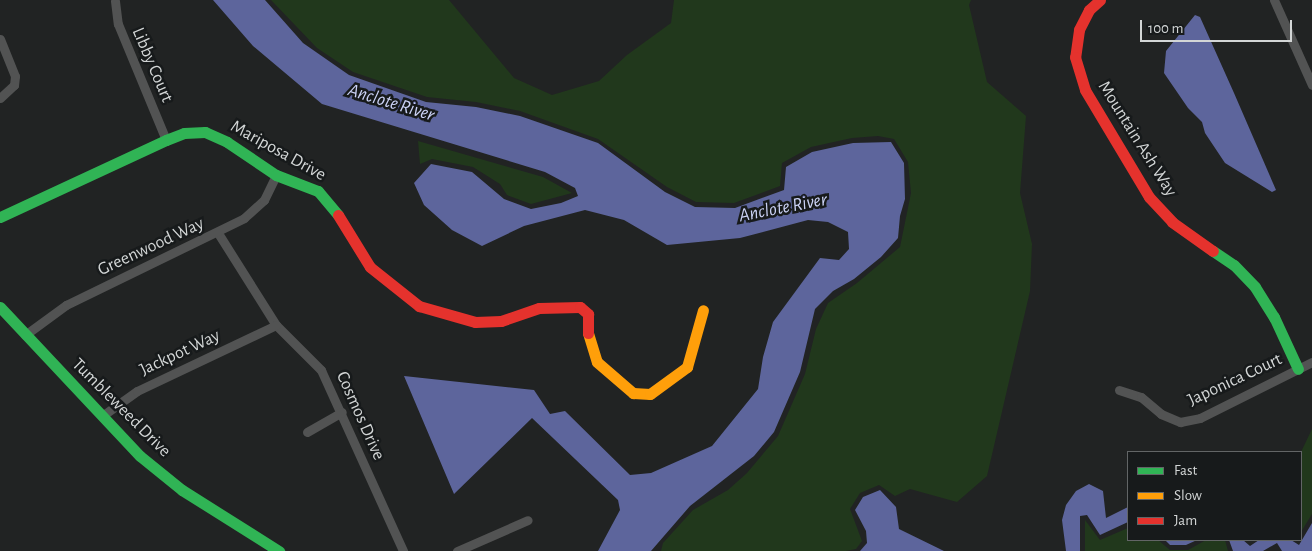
<!DOCTYPE html>
<style>
body{margin:0}
#map{position:relative;width:1312px;height:551px;overflow:hidden;background:#212323;font-family:"Alegreya Sans",sans-serif}
div>[style]{position:absolute}
.green>*{inset:0;background:#21381c}
.water>*{inset:0;background:#5d659c}
.street>*{height:9px;margin:-4.5px;padding:0 4.5px;transform-origin:4.5px;border-radius:4.5px;background:#525353}
.fast>*{height:11px;margin:-5.5px;padding:0 5.5px;transform-origin:5.5px;border-radius:5.5px;background:#30b455}
.slow>*{height:11px;margin:-5.5px;padding:0 5.5px;transform-origin:5.5px;border-radius:5.5px;background:#ff9f0a}
.jam>*{height:11px;margin:-5.5px;padding:0 5.5px;transform-origin:5.5px;border-radius:5.5px;background:#e5322d}
span{translate:-50% -50%;white-space:nowrap;text-align:center;line-height:1.15;-webkit-text-stroke:5px #171a1b;paint-order:stroke}
.street-label{font-size:18px;color:#d3d6d6}
.water-label{font-size:19px;color:#ccd3f6;font-style:italic}
.legend{position:absolute;left:1127px;top:451px;width:175px;height:90px;box-sizing:border-box;background:#171a1b;border:1px solid #626566;margin:0;padding:6px 9px;list-style:none;font-size:15px;color:#d3d6d6}
.legend li{display:flex;align-items:center;gap:10px;height:25px}
.legend b{width:25px;border:1px solid #626566}
.scale{position:absolute;left:1140px;top:20px;width:152px;height:22px;box-sizing:border-box;border:2px solid #d3d6d6;border-top:0;padding-left:6px;font-size:15px;line-height:18px;white-space:nowrap;color:#d3d6d6;-webkit-text-stroke:4px #171a1b;paint-order:stroke}
</style>
<div id="map">
<div class="green">
<i style="clip-path:polygon(271px 0,449px 0,514px 78px,552px 95px,599px 81px,627px 55px,671px 23px,674px 0,971px 0,969px 5px,987px 82px,1026px 116px,1020px 193px,1032px 244px,1030px 291px,987px 476px,957px 502px,910px 489px,895px 496px,879px 485px,860px 493px,850px 509px,862px 541px,856px 549px,846px 551px,661px 551px,663px 543px,693px 510px,728px 490px,747px 473px,778px 436px,805px 374px,816px 329px,828px 303px,857px 283px,900px 247px,911px 193px,908px 162px,894px 139px,878px 136px,852px 138px,811px 147px,782px 163px,780px 186px,734px 203px,696px 202px,667px 187px,598px 139px,520px 111px,476px 102px,427px 97px,353px 72px,317px 48px)"></i>
<i style="clip-path:polygon(418px 141px,543px 177px,572px 193px,531px 204px,507px 195px,500px 184px,473px 167px,432px 159px,420px 164px)"></i>
<i style="clip-path:polygon(1312px 429px,1312px 514px,1301px 532px,1301px 452px)"></i>
<i style="clip-path:polygon(1085px 520px,1100px 540px,1128px 528px,1128px 540px,1158px 540px,1170px 550px,1188px 550px,1206px 540px,1225px 540px,1228px 551px,1085px 551px)"></i>
</div>
<div class="water">
<i style="clip-path:polygon(213px 0,265px 0,303px 43px,349px 75px,426px 102px,476px 107px,520px 116px,598px 143px,665px 192px,695px 207px,735px 208px,784px 190px,786px 167px,812px 152px,853px 143px,891px 142px,904px 163px,905px 199px,900px 216px,898px 238px,881px 257px,854px 279px,833px 291px,815px 309px,800px 372px,774px 432px,754px 456px,690px 506px,651px 551px,598px 551px,620px 510px,618px 500px,532px 418px,454px 494px,404px 376px,534px 390px,550px 414px,565px 411px,630px 475px,651px 473px,712px 446px,758px 389px,763px 357px,773px 322px,820px 258px,839px 260px,849px 249px,848px 232px,828px 222px,808px 220px,740px 238px,667px 245px,624px 220px,585px 210px,524px 226px,482px 246px,452px 230px,424px 205px,414px 183px,431px 164px,472px 172px,504px 199px,531px 209px,561px 203px,578px 196px,575px 188px,545px 172px,322px 104px,253px 46px)"></i>
<i style="clip-path:polygon(1195px 15px,1200px 17px,1234px 93px,1276px 190px,1272px 192px,1225px 163px,1205px 133px,1202px 122px,1188px 108px,1164px 73px,1166px 51px)"></i>
<i style="clip-path:polygon(1089px 484px,1103px 491px,1106px 518px,1128px 507px,1128px 522px,1100px 535px,1087px 515px,1080px 516px,1080px 551px,1066px 551px,1062px 520px,1066px 505px,1076px 491px)"></i>
<i style="clip-path:polygon(880px 490px,896px 507px,899px 529px,944px 551px,860px 551px,867px 543px,866px 531px,855px 510px,863px 497px)"></i>
<i style="clip-path:polygon(1312px 523px,1312px 551px,1282px 551px,1277px 543px,1263px 551px,1233px 551px,1229px 540px,1243px 540px,1250px 546px,1259px 540px,1291px 540px,1299px 545px)"></i>
<i style="clip-path:polygon(1165px 540px,1197px 540px,1186px 545px,1170px 545px)"></i>
</div>
<div class="street">
<i style="left:1274px;top:0;width:93px;rotate:65.9deg"></i>
<i style="left:115px;top:1px;width:23px;rotate:83deg"></i>
<i style="left:118px;top:24px;width:126px;rotate:67.5deg"></i>
<i style="left:0;top:39px;width:40px;rotate:68deg"></i>
<i style="left:15px;top:76px;width:9px;rotate:96deg"></i>
<i style="left:14px;top:85px;width:19px;rotate:137deg"></i>
<i style="left:218px;top:233px;width:109px;rotate:57.8deg"></i>
<i style="left:276px;top:325px;width:64px;rotate:45deg"></i>
<i style="left:321px;top:370px;width:199px;rotate:65.6deg"></i>
<i style="left:25px;top:335px;width:51px;rotate:-36.2deg"></i>
<i style="left:66px;top:305px;width:198px;rotate:-26deg"></i>
<i style="left:244px;top:218px;width:27px;rotate:-42deg"></i>
<i style="left:264px;top:200px;width:28px;rotate:-64deg"></i>
<i style="left:1119px;top:390px;width:23px;rotate:18deg"></i>
<i style="left:1141px;top:397px;width:26px;rotate:40deg"></i>
<i style="left:1161px;top:414px;width:21px;rotate:23deg"></i>
<i style="left:1180px;top:422px;width:20px;rotate:-11deg"></i>
<i style="left:1200px;top:418px;width:125px;rotate:-26.6deg"></i>
<i style="left:102px;top:416px;width:43px;rotate:-35.5deg"></i>
<i style="left:137px;top:391px;width:154px;rotate:-25.4deg"></i>
<i style="left:307px;top:432px;width:40px;rotate:-29.7deg"></i>
<i style="left:457px;top:551px;width:77px;rotate:-23.6deg"></i>
</div>
<div class="fast">
<i style="left:0;top:217px;width:183px;rotate:-24.9deg"></i>
<i style="left:166px;top:140px;width:19px;rotate:-21deg"></i>
<i style="left:184px;top:133px;width:21px;rotate:-3deg"></i>
<i style="left:205px;top:132px;width:24px;rotate:24deg"></i>
<i style="left:227px;top:142px;width:59px;rotate:34deg"></i>
<i style="left:276px;top:175px;width:45px;rotate:20.9deg"></i>
<i style="left:318px;top:191px;width:31px;rotate:50deg"></i>
<i style="left:1213px;top:251px;width:25px;rotate:34deg"></i>
<i style="left:1234px;top:265px;width:30px;rotate:46deg"></i>
<i style="left:1255px;top:287px;width:36px;rotate:58deg"></i>
<i style="left:1274px;top:317px;width:57px;rotate:65.2deg"></i>
<i style="left:0;top:307px;width:204px;rotate:46.8deg"></i>
<i style="left:140px;top:456px;width:54px;rotate:39deg"></i>
<i style="left:182px;top:490px;width:115px;rotate:32.2deg"></i>
</div>
<div class="slow">
<i style="left:588px;top:333px;width:30px;rotate:73deg"></i>
<i style="left:597px;top:362px;width:48px;rotate:40.7deg"></i>
<i style="left:633px;top:393px;width:17px;rotate:3deg"></i>
<i style="left:650px;top:394px;width:46px;rotate:-36.1deg"></i>
<i style="left:687px;top:367px;width:59px;rotate:-74.3deg"></i>
</div>
<div class="jam">
<i style="left:1100px;top:0;width:15px;rotate:138deg"></i>
<i style="left:1089px;top:10px;width:22px;rotate:117deg"></i>
<i style="left:1079px;top:30px;width:27px;rotate:98deg"></i>
<i style="left:1075px;top:57px;width:34px;rotate:73deg"></i>
<i style="left:1085px;top:90px;width:125px;rotate:59.1deg"></i>
<i style="left:1149px;top:197px;width:34px;rotate:47deg"></i>
<i style="left:1172px;top:222px;width:50px;rotate:35.3deg"></i>
<i style="left:338px;top:215px;width:61px;rotate:58.4deg"></i>
<i style="left:370px;top:267px;width:63px;rotate:38.5deg"></i>
<i style="left:419px;top:306px;width:58px;rotate:15.9deg"></i>
<i style="left:475px;top:322px;width:26px;rotate:-2deg"></i>
<i style="left:501px;top:321px;width:40px;rotate:-18.9deg"></i>
<i style="left:539px;top:308px;width:41px;rotate:-1.4deg"></i>
<i style="left:580px;top:307px;width:11px;rotate:41deg"></i>
<i style="left:588px;top:314px;width:19px;rotate:90deg"></i>
</div>
<div class="street-label">
<span style="left:152px;top:65px;rotate:67deg">Libby Court</span>
<span style="left:1137px;top:139px;rotate:58deg">Mountain Ash Way</span>
<span style="left:278px;top:151px;rotate:29deg">Mariposa Drive</span>
<span style="left:151px;top:247px;rotate:-25deg">Greenwood Way</span>
<span style="left:180px;top:353px;rotate:-25deg">Jackpot Way</span>
<span style="left:1235px;top:380px;rotate:-25deg">Japonica Court</span>
<span style="left:121px;top:408px;rotate:45deg">Tumbleweed Drive</span>
<span style="left:360px;top:416px;rotate:66deg">Cosmos Drive</span>
</div>
<div class="water-label">
<span style="left:391px;top:103px;rotate:17deg">Anclote River</span>
<span style="left:783px;top:208px;rotate:-11deg">Anclote River</span>
</div>
<ul class="legend">
<li><b style="height:6px;background:#30b455"></b>Fast</li>
<li><b style="height:6px;background:#ff9f0a"></b>Slow</li>
<li><b style="height:6px;background:#e5322d"></b>Jam</li>
</ul>
<div class="scale">100 m</div>
</div>
